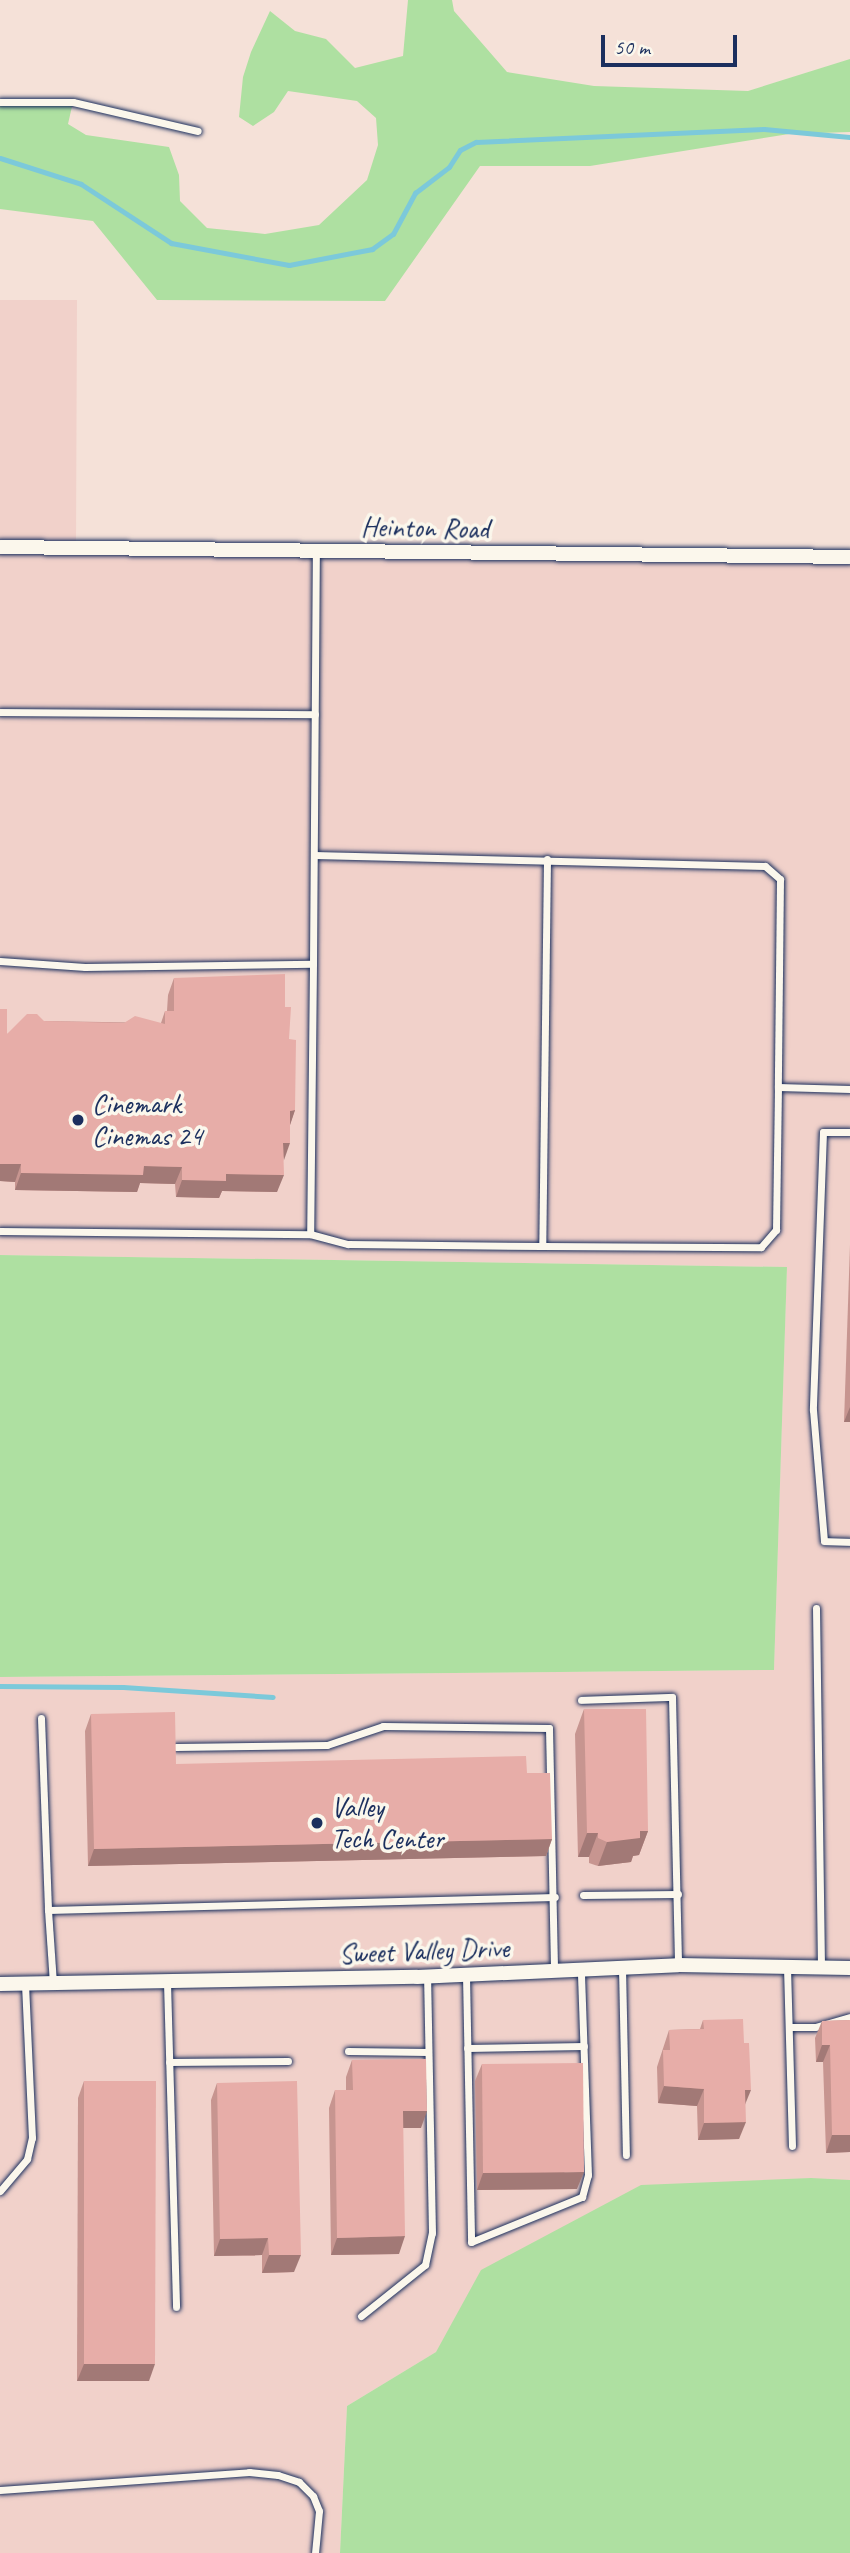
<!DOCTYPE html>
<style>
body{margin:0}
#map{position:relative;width:850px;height:2553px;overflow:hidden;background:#f5e1d8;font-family:Caveat,sans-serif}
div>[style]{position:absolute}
.built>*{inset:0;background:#f1d1ca}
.green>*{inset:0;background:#aee0a1}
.stream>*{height:5px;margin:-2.5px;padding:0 2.5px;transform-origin:2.5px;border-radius:2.5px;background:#7cc9da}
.roads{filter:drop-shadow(0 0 2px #1b2f5e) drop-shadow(0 0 2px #1b2f5e)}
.service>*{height:7px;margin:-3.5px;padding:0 3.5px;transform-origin:3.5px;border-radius:3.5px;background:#fbf7ec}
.minor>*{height:14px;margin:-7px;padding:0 7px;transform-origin:7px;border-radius:7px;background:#fbf7ec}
.wall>*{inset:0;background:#c79590}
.shaded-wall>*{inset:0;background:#a27976}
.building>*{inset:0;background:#e7ada8}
.dots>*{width:19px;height:19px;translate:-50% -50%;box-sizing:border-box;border:4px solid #fbf7ec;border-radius:50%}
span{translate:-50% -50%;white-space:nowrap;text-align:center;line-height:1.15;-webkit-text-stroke:7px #fbf7ec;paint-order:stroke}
.street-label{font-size:28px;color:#1b2f5e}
.poi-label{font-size:28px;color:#1b2f5e}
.left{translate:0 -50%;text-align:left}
.scale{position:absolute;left:601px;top:35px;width:136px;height:32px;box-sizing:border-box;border:4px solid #1b2f5e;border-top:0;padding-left:9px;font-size:21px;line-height:24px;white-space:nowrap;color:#1b2f5e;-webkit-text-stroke:5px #fbf7ec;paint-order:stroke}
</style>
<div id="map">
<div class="built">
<i style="clip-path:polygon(0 300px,77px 300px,76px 547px,850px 557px,850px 2242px,621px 2240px,347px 2406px,340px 2553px,0 2553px,0 1677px,774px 1670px,787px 1267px,0 1255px)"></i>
</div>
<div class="green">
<i style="clip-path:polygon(408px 0,452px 0,454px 11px,507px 72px,594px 86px,748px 91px,850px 59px,850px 132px,789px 134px,590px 166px,480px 166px,385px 301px,157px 300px,93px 221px,0 209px,0 102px,73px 102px,68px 124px,86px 135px,169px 147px,179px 175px,180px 201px,207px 228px,265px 234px,319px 225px,367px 180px,378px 145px,376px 118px,357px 101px,288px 91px,274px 112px,253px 126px,239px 117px,243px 77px,251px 52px,270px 11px,295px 31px,326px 39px,355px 68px,403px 56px)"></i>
<i style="clip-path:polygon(0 1255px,787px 1267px,774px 1670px,0 1677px)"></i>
<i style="clip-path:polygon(811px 2178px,850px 2180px,850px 2553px,340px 2553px,347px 2406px,436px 2352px,481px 2270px,641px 2185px)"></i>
</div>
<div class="stream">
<i style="left:0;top:158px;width:85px;rotate:17.8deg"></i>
<i style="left:81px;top:184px;width:108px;rotate:33.2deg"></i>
<i style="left:171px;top:243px;width:120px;rotate:10.6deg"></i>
<i style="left:289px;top:265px;width:85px;rotate:-10.9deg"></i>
<i style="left:372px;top:249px;width:26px;rotate:-36deg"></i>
<i style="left:393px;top:234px;width:47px;rotate:-61.8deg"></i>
<i style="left:415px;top:193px;width:43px;rotate:-37.4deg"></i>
<i style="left:449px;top:167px;width:20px;rotate:-57deg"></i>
<i style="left:460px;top:150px;width:18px;rotate:-27deg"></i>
<i style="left:476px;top:142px;width:288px;rotate:-2.6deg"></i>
<i style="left:764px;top:129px;width:86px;rotate:5.3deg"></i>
<i style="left:0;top:1686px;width:123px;rotate:0.5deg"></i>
<i style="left:123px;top:1687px;width:150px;rotate:3.8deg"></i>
</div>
<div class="roads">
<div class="service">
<i style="left:0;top:102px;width:73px"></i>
<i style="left:73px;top:102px;width:128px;rotate:13.1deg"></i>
<i style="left:0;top:712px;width:315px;rotate:0.4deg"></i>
<i style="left:314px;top:855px;width:451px;rotate:1.4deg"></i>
<i style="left:765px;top:866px;width:20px;rotate:41deg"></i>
<i style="left:780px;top:879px;width:208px;rotate:90.6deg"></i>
<i style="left:778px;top:1087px;width:72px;rotate:1.6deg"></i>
<i style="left:547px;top:859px;width:387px;rotate:90.7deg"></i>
<i style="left:542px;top:1246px;width:219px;rotate:0.3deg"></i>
<i style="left:761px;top:1247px;width:23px;rotate:-49deg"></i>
<i style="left:776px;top:1230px;width:143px;rotate:-89.2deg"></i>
<i style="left:0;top:961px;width:85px;rotate:4deg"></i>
<i style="left:85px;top:967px;width:228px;rotate:-0.8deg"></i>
<i style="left:313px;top:964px;width:413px;rotate:-89.6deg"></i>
<i style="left:313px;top:964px;width:270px;rotate:90.6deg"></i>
<i style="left:310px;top:1234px;width:39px;rotate:15deg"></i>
<i style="left:348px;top:1244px;width:194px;rotate:0.6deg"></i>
<i style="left:850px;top:1132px;width:27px;rotate:180deg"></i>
<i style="left:823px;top:1132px;width:278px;rotate:92.1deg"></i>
<i style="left:813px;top:1410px;width:131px;rotate:85.2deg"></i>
<i style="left:824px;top:1541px;width:26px;rotate:2deg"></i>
<i style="left:0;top:1231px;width:310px;rotate:0.6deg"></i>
<i style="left:816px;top:1608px;width:359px;rotate:89.2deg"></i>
<i style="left:581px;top:1700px;width:91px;rotate:-1.9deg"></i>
<i style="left:672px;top:1697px;width:268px;rotate:88.7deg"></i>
<i style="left:41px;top:1718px;width:192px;rotate:87.9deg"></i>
<i style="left:48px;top:1910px;width:507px;rotate:-1.47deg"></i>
<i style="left:176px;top:1747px;width:151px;rotate:-0.8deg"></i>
<i style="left:327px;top:1745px;width:59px;rotate:-18.7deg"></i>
<i style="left:383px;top:1726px;width:166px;rotate:0.7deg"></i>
<i style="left:549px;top:1728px;width:242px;rotate:88.8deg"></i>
<i style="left:583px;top:1895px;width:95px;rotate:-0.6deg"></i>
<i style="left:48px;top:1910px;width:73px;rotate:86.1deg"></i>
<i style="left:787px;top:1967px;width:179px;rotate:88.4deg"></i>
<i style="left:622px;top:1968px;width:187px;rotate:88.8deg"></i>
<i style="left:466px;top:1975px;width:267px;rotate:88.9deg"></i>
<i style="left:471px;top:2242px;width:120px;rotate:-22.1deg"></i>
<i style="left:582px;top:2197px;width:23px;rotate:-75deg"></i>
<i style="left:588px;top:2175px;width:205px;rotate:-92deg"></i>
<i style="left:167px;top:1982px;width:325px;rotate:88.4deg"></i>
<i style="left:789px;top:2027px;width:26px"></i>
<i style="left:815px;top:2027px;width:36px;rotate:-16deg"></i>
<i style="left:467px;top:2048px;width:117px;rotate:-1deg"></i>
<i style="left:348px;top:2051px;width:80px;rotate:0.7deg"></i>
<i style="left:169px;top:2062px;width:119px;rotate:-0.5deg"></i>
<i style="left:0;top:2191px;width:42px;rotate:-49.8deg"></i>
<i style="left:27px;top:2159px;width:22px;rotate:-77deg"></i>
<i style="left:32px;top:2138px;width:154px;rotate:-92.6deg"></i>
<i style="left:361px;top:2316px;width:82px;rotate:-38.6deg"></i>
<i style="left:425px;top:2265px;width:33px;rotate:-78deg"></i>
<i style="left:432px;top:2233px;width:256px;rotate:-91.1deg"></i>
<i style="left:0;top:2490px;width:250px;rotate:-4.1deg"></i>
<i style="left:249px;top:2472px;width:29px;rotate:6deg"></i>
<i style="left:278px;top:2475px;width:22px;rotate:18deg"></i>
<i style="left:299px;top:2482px;width:20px;rotate:45deg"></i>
<i style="left:313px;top:2496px;width:16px;rotate:68deg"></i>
<i style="left:319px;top:2511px;width:42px;rotate:95.4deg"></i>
</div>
<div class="minor">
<i style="left:0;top:547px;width:850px;rotate:0.67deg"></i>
<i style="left:0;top:1984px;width:417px;rotate:-1deg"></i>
<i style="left:417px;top:1977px;width:261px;rotate:-2.6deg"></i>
<i style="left:678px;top:1965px;width:172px;rotate:1deg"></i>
</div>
</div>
<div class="wall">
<i style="clip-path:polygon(174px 978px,285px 1007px,295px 1110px,290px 1125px,277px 1192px,222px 1191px,219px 1198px,176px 1197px,175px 1184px,140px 1183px,137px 1192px,15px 1190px,15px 1182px,0 1181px,0 1009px,7px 1034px,44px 1021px,161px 1023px,165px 1011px,167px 1011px,168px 995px)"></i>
<i style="clip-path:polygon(850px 1245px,850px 1422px,844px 1422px)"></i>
<i style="clip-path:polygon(584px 1709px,648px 1831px,639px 1855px,633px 1856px,631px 1862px,598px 1866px,589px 1863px,589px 1857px,578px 1857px,575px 1734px)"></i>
<i style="clip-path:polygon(91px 1714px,176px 1764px,527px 1773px,552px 1839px,546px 1856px,88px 1866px,85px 1731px)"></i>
<i style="clip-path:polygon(703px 2020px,745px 2105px,739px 2139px,698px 2140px,697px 2106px,658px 2103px,657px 2067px,669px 2030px,700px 2029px)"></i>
<i style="clip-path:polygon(850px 2020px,850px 2152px,826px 2153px,823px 2062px,816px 2062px,815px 2038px,822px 2021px)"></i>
<i style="clip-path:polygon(352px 2060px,421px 2128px,403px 2128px,399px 2254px,331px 2255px,329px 2108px,335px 2090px,346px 2090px,346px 2077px)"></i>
<i style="clip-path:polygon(482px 2064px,577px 2189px,477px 2190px,475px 2081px)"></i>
<i style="clip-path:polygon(84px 2081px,149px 2381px,77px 2381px,78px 2098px)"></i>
<i style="clip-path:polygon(217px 2083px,294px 2272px,262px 2273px,262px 2255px,214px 2256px,211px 2100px)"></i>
</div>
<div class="shaded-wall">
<i style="clip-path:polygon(295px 1110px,289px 1128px,290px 1111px)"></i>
<i style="clip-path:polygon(283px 1143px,290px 1143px,284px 1160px)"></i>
<i style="clip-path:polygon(0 1164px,21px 1164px,15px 1182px,0 1181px)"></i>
<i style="clip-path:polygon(144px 1166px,182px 1167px,175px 1184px,140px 1183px,137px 1192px,15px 1190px,21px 1173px)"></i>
<i style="clip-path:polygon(226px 1174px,284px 1175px,277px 1192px,222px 1191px,219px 1198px,176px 1197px,182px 1180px)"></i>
<i style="clip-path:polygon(850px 1407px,850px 1422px,844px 1422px)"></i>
<i style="clip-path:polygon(640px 1831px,648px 1831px,639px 1855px,633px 1856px,631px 1862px,598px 1866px,607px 1842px)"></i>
<i style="clip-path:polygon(587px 1833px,598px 1833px,589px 1857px,578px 1857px)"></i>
<i style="clip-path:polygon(552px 1839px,546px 1856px,88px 1866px,94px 1849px)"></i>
<i style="clip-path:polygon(822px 2045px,830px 2045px,823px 2062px,816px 2062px)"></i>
<i style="clip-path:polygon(664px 2086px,704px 2089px,697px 2106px,658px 2103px)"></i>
<i style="clip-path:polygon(745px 2090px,751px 2090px,744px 2107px)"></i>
<i style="clip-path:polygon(403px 2111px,427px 2111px,421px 2128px,397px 2128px)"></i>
<i style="clip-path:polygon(746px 2122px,739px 2139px,698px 2140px,704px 2123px)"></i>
<i style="clip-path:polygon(832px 2135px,850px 2135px,850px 2152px,826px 2153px)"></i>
<i style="clip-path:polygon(584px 2172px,577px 2189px,477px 2190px,483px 2173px)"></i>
<i style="clip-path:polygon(405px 2236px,399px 2254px,331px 2255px,337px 2238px)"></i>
<i style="clip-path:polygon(268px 2238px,262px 2255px,214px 2256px,220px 2239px)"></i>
<i style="clip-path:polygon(269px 2255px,301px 2255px,294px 2272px,262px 2273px)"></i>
<i style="clip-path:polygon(84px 2364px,155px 2364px,149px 2381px,77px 2381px)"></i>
</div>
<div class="building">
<i style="clip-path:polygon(285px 974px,285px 1007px,291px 1007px,289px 1039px,296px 1040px,295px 1110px,290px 1111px,290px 1143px,283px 1143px,284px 1175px,226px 1174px,226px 1181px,182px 1180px,182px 1167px,144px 1166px,143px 1175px,21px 1173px,21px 1164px,0 1164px,0 1009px,7px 1009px,7px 1034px,27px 1014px,37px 1014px,44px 1021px,124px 1023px,135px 1016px,165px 1024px,165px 1011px,174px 1011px,174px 978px)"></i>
<i style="clip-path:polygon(584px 1709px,646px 1709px,648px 1831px,640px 1831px,640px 1838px,607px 1842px,598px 1838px,598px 1833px,587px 1833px)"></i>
<i style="clip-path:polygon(175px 1712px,176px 1764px,526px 1756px,527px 1773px,550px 1773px,552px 1839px,94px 1849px,91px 1714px)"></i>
<i style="clip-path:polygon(743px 2019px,744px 2043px,749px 2043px,751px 2090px,745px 2090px,746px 2122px,704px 2123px,704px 2089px,664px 2086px,663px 2050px,670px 2050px,669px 2030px,704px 2029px,703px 2020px)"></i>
<i style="clip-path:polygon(850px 2020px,850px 2135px,832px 2135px,830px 2045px,822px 2045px,822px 2021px)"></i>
<i style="clip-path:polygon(426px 2059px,427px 2111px,403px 2111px,405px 2236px,337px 2238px,335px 2090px,353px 2090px,352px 2060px)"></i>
<i style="clip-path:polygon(583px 2063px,584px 2172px,483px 2173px,482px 2064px)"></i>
<i style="clip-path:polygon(84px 2081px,156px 2081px,155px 2364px,84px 2364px)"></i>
<i style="clip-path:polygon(297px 2081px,301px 2255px,269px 2255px,268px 2238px,220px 2239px,217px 2083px)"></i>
</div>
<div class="dots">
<i style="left:78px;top:1120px;background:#1b2f5e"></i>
<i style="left:317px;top:1823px;background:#1b2f5e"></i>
</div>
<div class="street-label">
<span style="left:425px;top:528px;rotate:1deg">Heinton Road</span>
<span style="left:424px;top:1951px;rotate:-2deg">Sweet Valley Drive</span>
</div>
<div class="poi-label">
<span class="left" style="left:92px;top:1120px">Cinemark<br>Cinemas 24</span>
<span class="left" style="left:331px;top:1823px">Valley<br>Tech Center</span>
</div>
<div class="scale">50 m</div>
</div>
